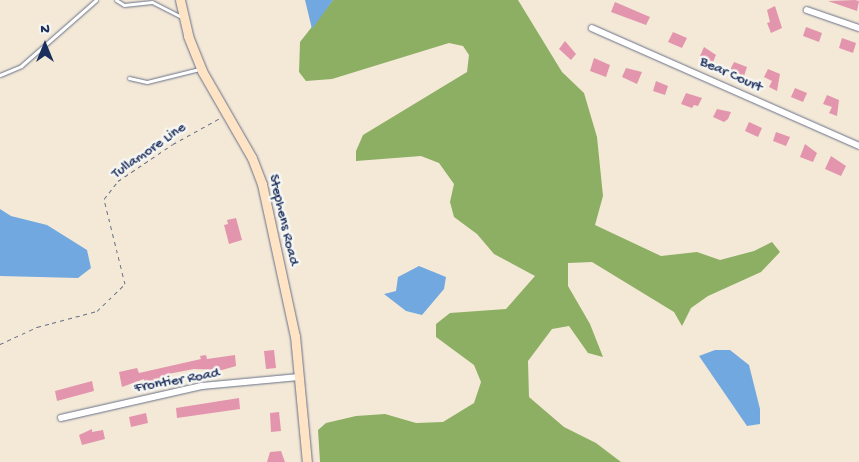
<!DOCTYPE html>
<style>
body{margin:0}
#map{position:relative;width:859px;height:462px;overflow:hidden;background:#f4e9d7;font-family:"Gochi Hand",sans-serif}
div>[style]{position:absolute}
.forest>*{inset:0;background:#8caf63}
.water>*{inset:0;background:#71a8e0}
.building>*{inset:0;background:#e295ad}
.path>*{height:1px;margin-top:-0.5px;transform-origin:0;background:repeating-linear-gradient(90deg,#677088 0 4px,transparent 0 8px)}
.roads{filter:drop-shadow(0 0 1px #677088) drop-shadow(0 0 1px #677088)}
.service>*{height:3px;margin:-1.5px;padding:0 1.5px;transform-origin:1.5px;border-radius:1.5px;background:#fff}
.minor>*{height:5.5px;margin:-2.75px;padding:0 2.75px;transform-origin:2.75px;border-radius:2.75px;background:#fff}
.secondary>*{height:9px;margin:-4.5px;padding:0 4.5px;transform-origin:4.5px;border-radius:4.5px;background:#fee4c5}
span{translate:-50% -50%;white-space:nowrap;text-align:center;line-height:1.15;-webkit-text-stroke:5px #f6f6f2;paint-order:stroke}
.street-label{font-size:15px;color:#1b2f5e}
.north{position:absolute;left:20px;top:20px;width:50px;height:50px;-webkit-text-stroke:4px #f6f6f2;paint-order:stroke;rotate:0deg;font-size:14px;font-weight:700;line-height:20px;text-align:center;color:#1b2f5e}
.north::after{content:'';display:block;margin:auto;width:18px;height:22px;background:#1b2f5e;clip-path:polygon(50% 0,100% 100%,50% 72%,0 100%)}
</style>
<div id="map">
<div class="forest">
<i style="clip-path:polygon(333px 0,518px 0,562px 72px,584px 93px,597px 137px,603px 196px,595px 225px,661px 256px,697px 252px,720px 260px,754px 251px,772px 242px,780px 252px,761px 272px,708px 296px,691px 308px,682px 326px,674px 312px,592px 262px,568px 263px,568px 286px,590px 324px,603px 357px,588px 353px,569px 326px,552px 329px,528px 361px,529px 397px,564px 427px,596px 443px,621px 462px,320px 462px,318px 430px,326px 423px,356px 416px,385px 414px,416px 423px,443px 422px,474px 403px,481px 382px,474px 365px,436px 337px,436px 324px,450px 313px,506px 309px,535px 276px,494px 254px,477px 234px,454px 217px,450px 202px,454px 184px,439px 163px,421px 156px,356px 161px,356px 151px,363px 135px,467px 72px,469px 55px,463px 46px,449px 43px,332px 79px,306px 81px,299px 72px,300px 42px)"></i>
</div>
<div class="water">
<i style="clip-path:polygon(304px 0,333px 0,312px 29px,305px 0)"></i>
<i style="clip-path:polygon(0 209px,11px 216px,47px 225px,87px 250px,91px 268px,78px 278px,0 276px)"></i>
<i style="clip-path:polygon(419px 266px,446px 277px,444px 289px,422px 315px,406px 311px,384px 294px,396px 291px,398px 277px)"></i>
<i style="clip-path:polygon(715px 350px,730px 350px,749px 365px,760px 409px,760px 424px,747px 426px,699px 356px)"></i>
</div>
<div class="building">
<i style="clip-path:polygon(855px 0,859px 1px,857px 11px,828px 1px)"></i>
<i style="clip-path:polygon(615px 2px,650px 17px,646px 25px,611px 12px)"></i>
<i style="clip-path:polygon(775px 6px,782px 28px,771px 33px,767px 23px,770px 22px,767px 10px)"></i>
<i style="clip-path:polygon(806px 27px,822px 33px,819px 42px,803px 36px)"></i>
<i style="clip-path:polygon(673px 32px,687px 38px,682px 48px,668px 42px)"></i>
<i style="clip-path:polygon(842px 38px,856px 43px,853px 53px,839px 48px)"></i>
<i style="clip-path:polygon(565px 41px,576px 54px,571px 60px,559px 49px)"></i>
<i style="clip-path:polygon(704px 47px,716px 55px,713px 62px,700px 56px)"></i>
<i style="clip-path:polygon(594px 58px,610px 65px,606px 77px,590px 71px)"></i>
<i style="clip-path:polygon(734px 62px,747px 67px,744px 76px,730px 70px)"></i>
<i style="clip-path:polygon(626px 68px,642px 72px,637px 84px,622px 77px)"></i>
<i style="clip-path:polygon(768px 69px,780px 74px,777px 91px,769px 87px,772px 81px,764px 77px)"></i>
<i style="clip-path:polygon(656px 81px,668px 86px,665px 95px,653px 91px)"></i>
<i style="clip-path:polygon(795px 88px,807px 93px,803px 102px,791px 97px)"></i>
<i style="clip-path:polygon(686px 93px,702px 98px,698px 106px,694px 105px,692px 108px,681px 104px)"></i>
<i style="clip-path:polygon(827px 95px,839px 100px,837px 116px,829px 113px,832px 107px,823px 104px)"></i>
<i style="clip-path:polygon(717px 109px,731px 112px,728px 119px,724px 122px,713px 117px)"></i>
<i style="clip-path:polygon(749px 122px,762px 128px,758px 137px,745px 131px)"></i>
<i style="clip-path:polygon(776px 132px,790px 137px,786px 146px,773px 141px)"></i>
<i style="clip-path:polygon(805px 144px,817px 153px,813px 162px,800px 157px)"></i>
<i style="clip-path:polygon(831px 156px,846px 166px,841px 176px,825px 169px)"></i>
<i style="clip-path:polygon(236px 218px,242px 240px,229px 244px,224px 225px,228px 224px,227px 220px)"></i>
<i style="clip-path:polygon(274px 350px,276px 368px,266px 369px,264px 351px)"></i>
<i style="clip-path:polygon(206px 355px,207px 359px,235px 355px,236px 366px,222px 370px,194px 369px,168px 374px,157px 380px,145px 383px,144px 379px,122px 387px,119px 372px,137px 368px,139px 373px,201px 359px,200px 356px)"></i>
<i style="clip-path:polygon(92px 381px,94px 391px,57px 401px,55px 391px)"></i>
<i style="clip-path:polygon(239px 398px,240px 409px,177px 418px,176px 408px)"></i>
<i style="clip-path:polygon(279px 412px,281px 431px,271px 432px,270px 413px)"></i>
<i style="clip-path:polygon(146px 413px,148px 423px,131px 427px,129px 417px)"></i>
<i style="clip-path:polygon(92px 429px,92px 432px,103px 430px,105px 439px,82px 445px,79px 435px)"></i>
<i style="clip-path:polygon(281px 451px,285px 462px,267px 462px,270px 452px)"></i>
</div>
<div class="path">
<i style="left:0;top:344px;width:41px;rotate:-24.7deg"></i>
<i style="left:37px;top:327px;width:62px;rotate:-14.9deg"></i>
<i style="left:97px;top:311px;width:39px;rotate:-44deg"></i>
<i style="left:125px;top:284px;width:88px;rotate:-103.9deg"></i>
<i style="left:104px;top:199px;width:23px;rotate:-52deg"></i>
<i style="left:118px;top:181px;width:66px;rotate:-33.9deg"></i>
<i style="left:173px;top:144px;width:54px;rotate:-29deg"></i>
</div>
<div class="roads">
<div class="service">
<i style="left:116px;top:0;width:9px;rotate:32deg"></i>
<i style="left:124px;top:5px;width:28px;rotate:-6deg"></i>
<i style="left:152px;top:2px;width:33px;rotate:27deg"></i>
<i style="left:0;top:75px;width:23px;rotate:-23deg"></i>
<i style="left:21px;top:66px;width:100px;rotate:-41.3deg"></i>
<i style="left:129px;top:78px;width:18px;rotate:13deg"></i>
<i style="left:147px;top:82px;width:54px;rotate:-14deg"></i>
</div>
<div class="minor">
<i style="left:807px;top:10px;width:55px;rotate:19.1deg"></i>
<i style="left:592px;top:28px;width:292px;rotate:23.8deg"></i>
<i style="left:61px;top:418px;width:145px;rotate:-12.8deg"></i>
<i style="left:202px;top:386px;width:97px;rotate:-5.3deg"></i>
</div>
<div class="secondary">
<i style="left:180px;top:0;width:37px;rotate:77deg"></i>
<i style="left:188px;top:36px;width:38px;rotate:68deg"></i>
<i style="left:202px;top:71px;width:100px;rotate:60.1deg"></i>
<i style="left:252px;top:158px;width:28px;rotate:69deg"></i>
<i style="left:262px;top:184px;width:156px;rotate:77.8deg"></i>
<i style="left:295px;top:336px;width:127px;rotate:84.6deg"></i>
</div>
</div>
<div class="street-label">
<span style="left:731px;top:75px;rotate:24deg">Bear Court</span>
<span style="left:149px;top:151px;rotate:-35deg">Tullamore Line</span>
<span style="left:283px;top:220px;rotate:77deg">Stephens Road</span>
<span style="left:177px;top:381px;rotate:-10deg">Frontier Road</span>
</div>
<div class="north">N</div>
</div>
